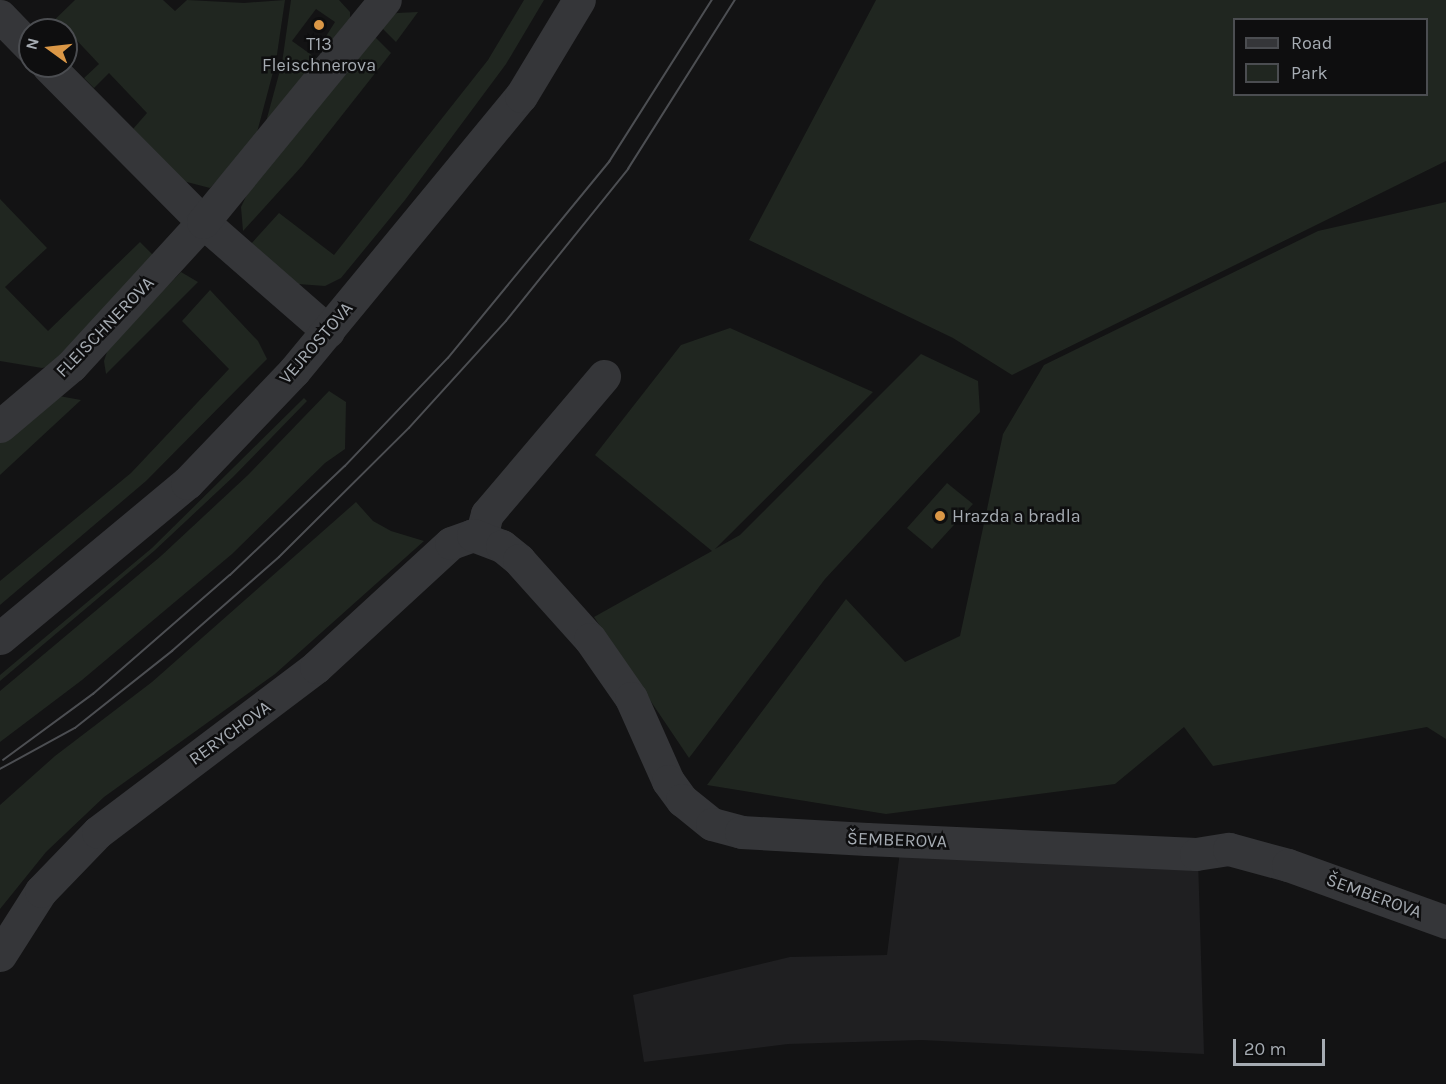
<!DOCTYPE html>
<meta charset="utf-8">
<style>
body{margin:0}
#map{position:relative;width:1446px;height:1084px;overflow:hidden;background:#131314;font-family:Karla,sans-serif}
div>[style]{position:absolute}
.built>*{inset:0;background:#1f1f21}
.green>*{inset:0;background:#202620}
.minor>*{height:33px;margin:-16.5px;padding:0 16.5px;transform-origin:16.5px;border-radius:16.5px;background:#353639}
.tertiary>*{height:33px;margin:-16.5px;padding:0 16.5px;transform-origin:16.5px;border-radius:16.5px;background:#353639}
.tram>*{height:1.5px;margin:-0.75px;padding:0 0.75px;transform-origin:0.75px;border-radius:0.75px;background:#4c4e52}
.dots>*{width:16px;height:16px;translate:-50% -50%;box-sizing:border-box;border:3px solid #0e0e0f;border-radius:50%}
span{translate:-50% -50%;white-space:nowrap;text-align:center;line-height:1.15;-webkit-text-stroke:5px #0e0e0f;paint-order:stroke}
.poi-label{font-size:18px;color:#a6acb3}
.left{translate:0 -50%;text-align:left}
.street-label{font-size:18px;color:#a6acb3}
.legend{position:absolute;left:1233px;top:18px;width:195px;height:78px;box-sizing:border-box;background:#0e0e0f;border:2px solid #4b4d51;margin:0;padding:8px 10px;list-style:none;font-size:18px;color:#a6acb3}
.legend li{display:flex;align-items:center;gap:12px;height:30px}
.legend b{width:30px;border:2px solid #4b4d51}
.north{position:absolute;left:18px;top:18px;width:60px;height:60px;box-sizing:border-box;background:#0e0e0f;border:2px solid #4b4d51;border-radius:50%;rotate:285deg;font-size:16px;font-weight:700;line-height:24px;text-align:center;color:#a6acb3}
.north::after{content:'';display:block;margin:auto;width:21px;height:27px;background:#da9746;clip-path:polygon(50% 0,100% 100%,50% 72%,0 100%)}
.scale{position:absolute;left:1233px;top:1039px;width:92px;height:27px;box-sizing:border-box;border:3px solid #a6acb3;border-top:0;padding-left:8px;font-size:18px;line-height:21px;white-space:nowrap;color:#a6acb3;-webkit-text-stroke:4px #0e0e0f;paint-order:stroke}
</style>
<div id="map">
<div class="built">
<i style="clip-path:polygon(900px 851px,1198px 859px,1204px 1054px,921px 1040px,788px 1044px,644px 1062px,633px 995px,790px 957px,887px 955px)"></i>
</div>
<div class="green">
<i style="clip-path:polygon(75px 0,163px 0,175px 11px,187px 0,244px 3px,285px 0,276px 61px,255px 140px,210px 188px,183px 181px,133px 129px,147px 113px,109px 73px,94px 88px,84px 78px,99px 64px,68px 31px,44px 30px)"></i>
<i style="clip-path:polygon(291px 0,339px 0,350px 12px,350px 19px,331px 46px,323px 41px,335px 22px,316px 9px,292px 41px,320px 61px,264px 129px,282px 63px)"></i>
<i style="clip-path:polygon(524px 0,544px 0,506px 64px,405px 200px,341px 278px,325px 286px,298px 284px,250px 245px,279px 213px,334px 255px,488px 60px)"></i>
<i style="clip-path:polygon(evenodd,876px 0,1446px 0,1446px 161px,1012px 375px,953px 338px,749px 240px,876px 0,1234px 20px,1426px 20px,1426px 94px,1234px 94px,1234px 20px)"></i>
<i style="clip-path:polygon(418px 12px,396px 42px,381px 27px,386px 18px,397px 13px)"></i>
<i style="clip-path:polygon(374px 36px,391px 53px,302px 166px,243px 231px,241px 207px,251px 186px)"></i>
<i style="clip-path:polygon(0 199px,47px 248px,5px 287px,48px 331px,140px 242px,155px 257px,50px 366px,42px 368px,0 361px)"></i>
<i style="clip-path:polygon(1446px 202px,1446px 739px,1427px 727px,1213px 766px,1184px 727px,1115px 784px,886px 814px,707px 785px,846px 599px,905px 662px,960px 636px,1003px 434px,1044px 365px,1318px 231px)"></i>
<i style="clip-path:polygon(181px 272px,198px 282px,106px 374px,104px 361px,109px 346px)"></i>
<i style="clip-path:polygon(210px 290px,258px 341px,267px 359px,146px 481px,0 605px,0 581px,131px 473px,229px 369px,182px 321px)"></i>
<i style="clip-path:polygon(730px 328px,873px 392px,715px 549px,740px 535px,921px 354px,978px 381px,980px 412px,825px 579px,689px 758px,594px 617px,712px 551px,595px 455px,681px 345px)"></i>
<i style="clip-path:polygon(329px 391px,346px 402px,345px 449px,325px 463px,232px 554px,82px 680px,0 742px,0 691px,161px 556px,248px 475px)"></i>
<i style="clip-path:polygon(59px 396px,81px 400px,0 475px,0 441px)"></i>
<i style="clip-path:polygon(304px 398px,307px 401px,233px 477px,154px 551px,0 681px,0 675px,152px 548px)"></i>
<i style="clip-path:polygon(947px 483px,973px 504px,932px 549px,907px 528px)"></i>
<i style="clip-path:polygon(356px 502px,373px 521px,391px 531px,424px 541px,275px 674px,104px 797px,46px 852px,0 909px,0 805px,55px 756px,152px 682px)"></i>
</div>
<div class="minor">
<i style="left:0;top:16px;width:43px;rotate:45.9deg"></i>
<i style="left:48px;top:66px;width:220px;rotate:45.2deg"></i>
<i style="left:203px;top:222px;width:166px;rotate:41.1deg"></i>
<i style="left:0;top:426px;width:93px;rotate:-40.2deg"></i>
<i style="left:71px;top:366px;width:195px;rotate:-47.5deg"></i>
<i style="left:203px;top:222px;width:287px;rotate:-50.7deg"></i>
<i style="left:481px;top:536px;width:23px;rotate:-75deg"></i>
<i style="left:487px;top:514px;width:181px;rotate:-49.7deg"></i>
<i style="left:0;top:955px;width:76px;rotate:-57.4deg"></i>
<i style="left:41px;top:891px;width:82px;rotate:-46deg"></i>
<i style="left:98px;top:832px;width:273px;rotate:-37.1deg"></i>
<i style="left:316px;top:667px;width:183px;rotate:-42.6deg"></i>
<i style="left:451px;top:543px;width:23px;rotate:-20deg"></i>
<i style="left:473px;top:535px;width:31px;rotate:21deg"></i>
<i style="left:502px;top:546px;width:22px;rotate:39deg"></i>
<i style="left:519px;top:560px;width:106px;rotate:48.1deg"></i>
<i style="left:590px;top:639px;width:72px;rotate:55.2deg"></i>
<i style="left:631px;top:698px;width:91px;rotate:66deg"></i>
<i style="left:668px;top:781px;width:24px;rotate:54deg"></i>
<i style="left:682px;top:800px;width:38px;rotate:39deg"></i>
<i style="left:712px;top:824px;width:30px;rotate:15deg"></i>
<i style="left:741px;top:832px;width:126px;rotate:3.2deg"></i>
<i style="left:867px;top:839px;width:329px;rotate:2.6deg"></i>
<i style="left:1196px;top:854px;width:33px;rotate:-9deg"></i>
<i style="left:1229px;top:849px;width:61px;rotate:15.2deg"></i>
<i style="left:1288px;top:865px;width:168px;rotate:19.8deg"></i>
</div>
<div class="tertiary">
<i style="left:0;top:638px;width:243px;rotate:-39.7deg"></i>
<i style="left:187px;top:483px;width:155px;rotate:-46.3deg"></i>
<i style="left:294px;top:371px;width:357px;rotate:-50.5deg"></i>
<i style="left:521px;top:96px;width:112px;rotate:-58.9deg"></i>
</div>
<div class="tram">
<i style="left:3px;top:760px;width:112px;rotate:-36.3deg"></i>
<i style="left:93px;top:694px;width:181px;rotate:-41deg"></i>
<i style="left:230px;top:575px;width:158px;rotate:-43.5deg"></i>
<i style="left:345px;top:466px;width:149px;rotate:-46.4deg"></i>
<i style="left:448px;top:358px;width:254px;rotate:-50.6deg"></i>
<i style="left:609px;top:162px;width:192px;rotate:-57.6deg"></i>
<i style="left:0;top:769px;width:85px;rotate:-28.7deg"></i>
<i style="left:75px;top:728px;width:124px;rotate:-38.4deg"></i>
<i style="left:172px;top:651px;width:142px;rotate:-41.3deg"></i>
<i style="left:279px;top:557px;width:183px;rotate:-44.8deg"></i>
<i style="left:409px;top:428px;width:144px;rotate:-47.8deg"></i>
<i style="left:506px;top:321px;width:195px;rotate:-51.2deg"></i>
<i style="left:628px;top:169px;width:200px;rotate:-57.7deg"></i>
</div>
<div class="dots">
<i style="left:319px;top:25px;background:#da9746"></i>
<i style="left:940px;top:516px;background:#da9746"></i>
</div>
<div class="poi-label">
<span style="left:319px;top:55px">T13<br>Fleischnerova</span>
<span class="left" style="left:952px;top:516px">Hrazda a bradla</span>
</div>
<div class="street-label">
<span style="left:105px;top:327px;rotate:-46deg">FLEISCHNEROVA</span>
<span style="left:316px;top:343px;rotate:-49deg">VEJROSTOVA</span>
<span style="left:230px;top:733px;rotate:-36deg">RERYCHOVA</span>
<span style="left:897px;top:840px;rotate:2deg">ŠEMBEROVA</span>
<span style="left:1374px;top:896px;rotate:20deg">ŠEMBEROVA</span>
</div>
<ul class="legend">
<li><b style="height:8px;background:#353639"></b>Road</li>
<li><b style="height:16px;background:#202620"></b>Park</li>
</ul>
<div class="north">N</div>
<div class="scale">20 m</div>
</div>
